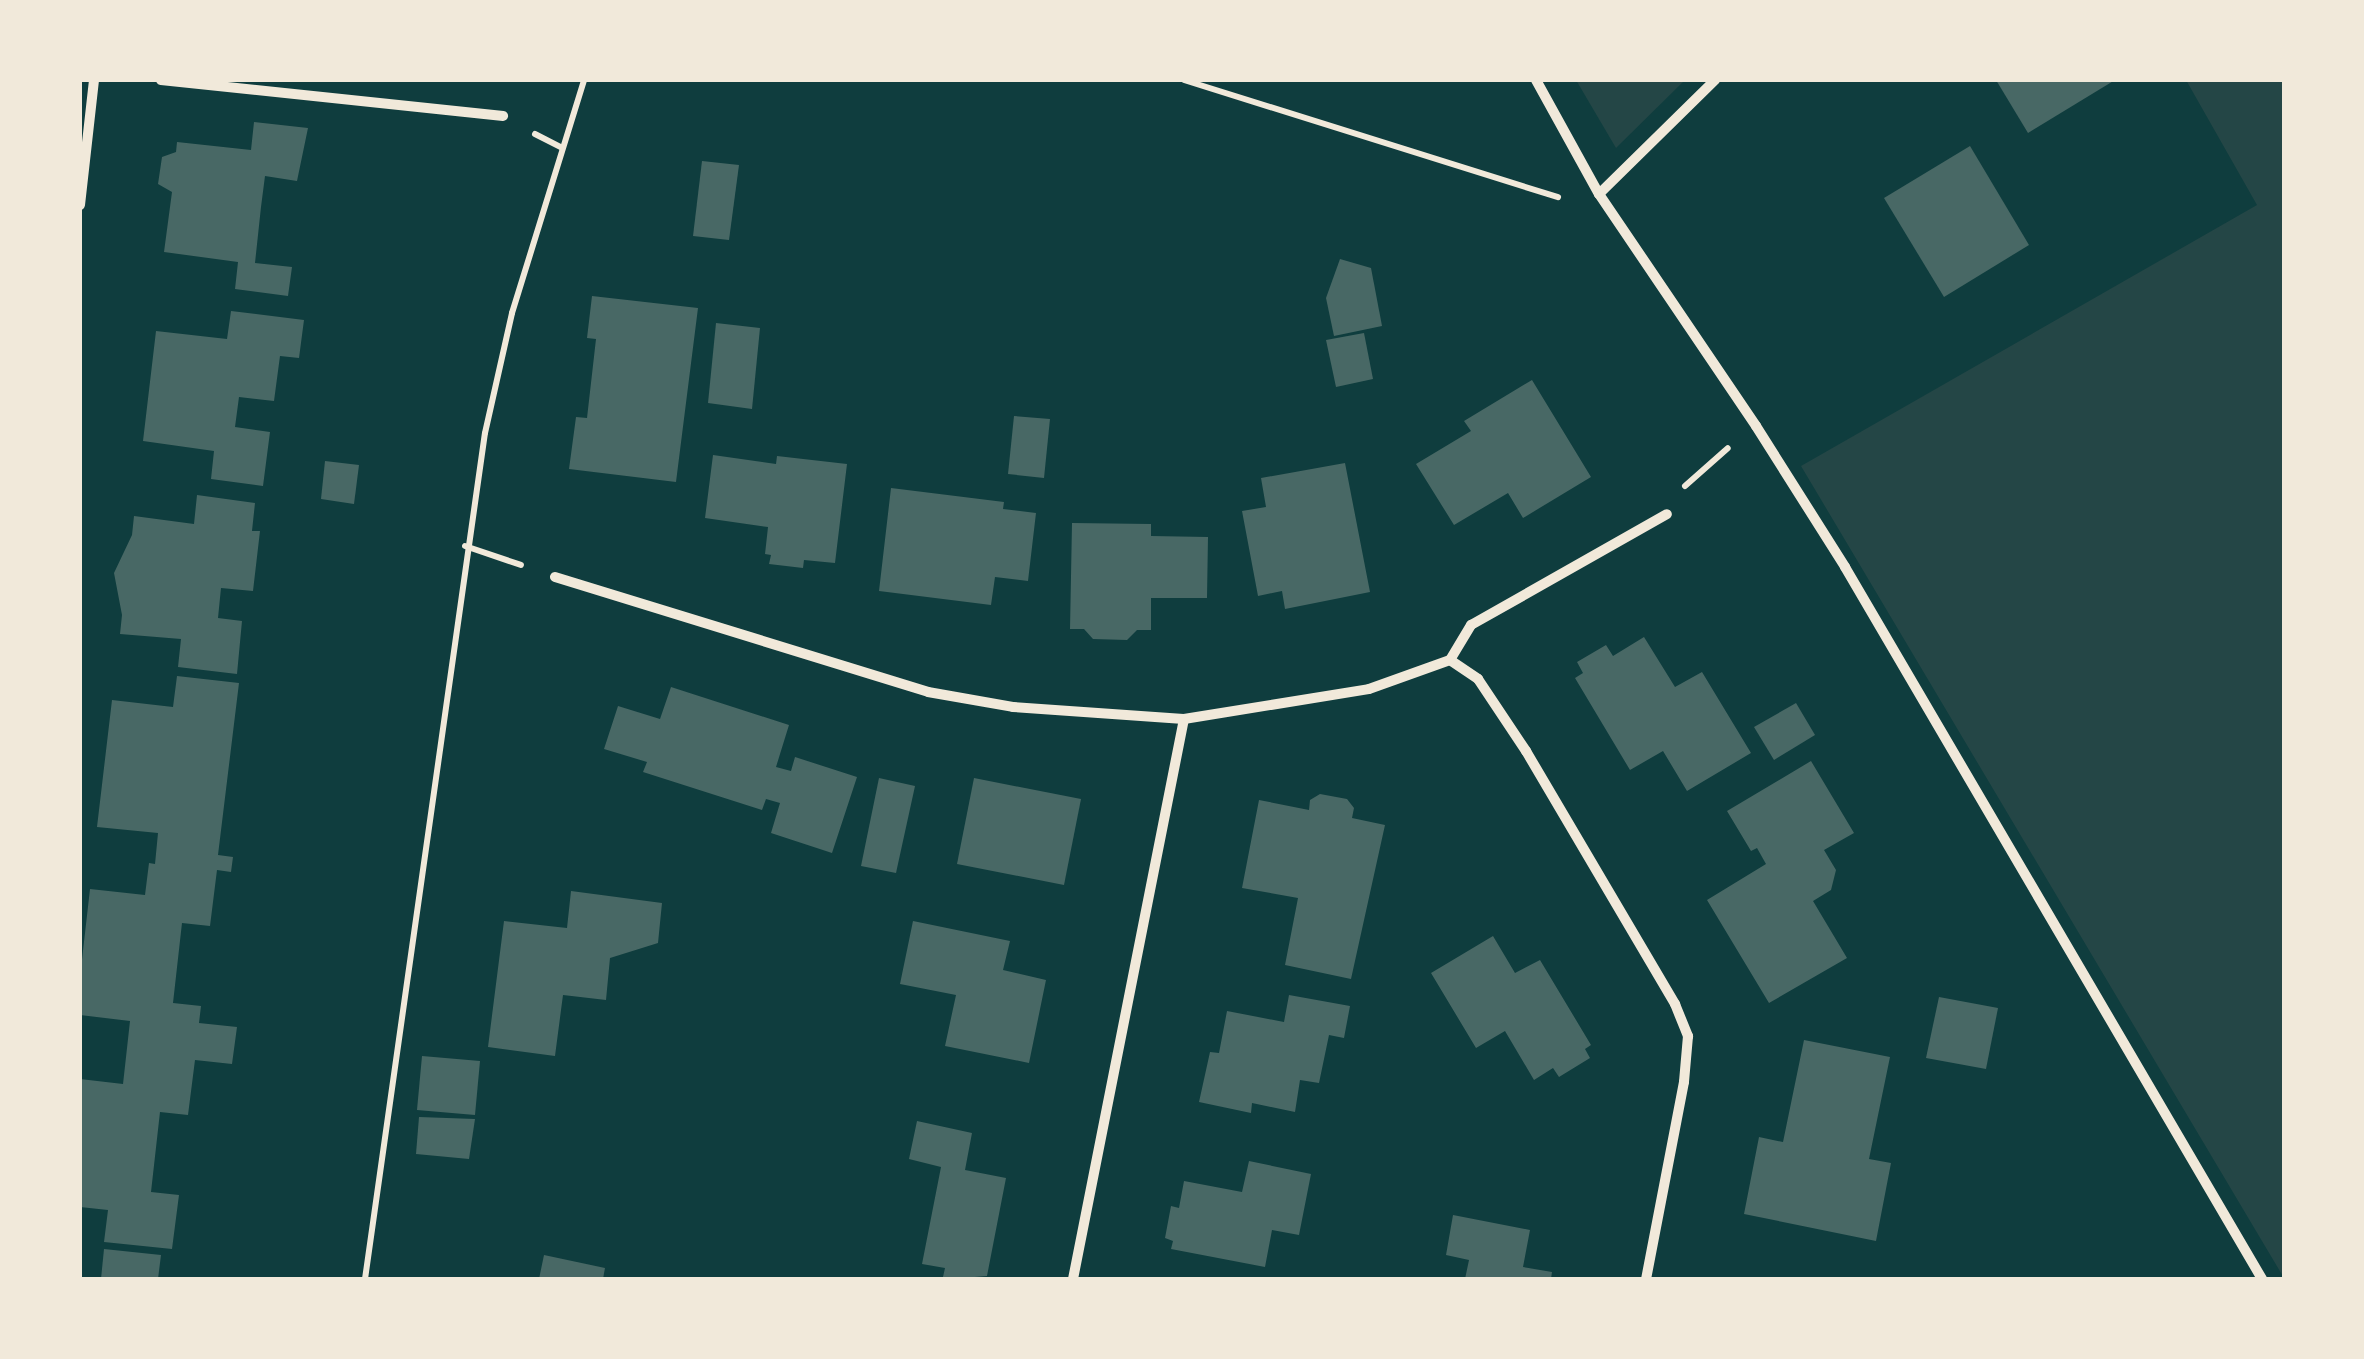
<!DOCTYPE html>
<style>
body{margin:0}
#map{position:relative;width:2364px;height:1359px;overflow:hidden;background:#0f3d3e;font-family:Jost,sans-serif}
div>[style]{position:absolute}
.green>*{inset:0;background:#244646}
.building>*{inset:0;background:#486865}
.path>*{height:6px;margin:-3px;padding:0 3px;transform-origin:3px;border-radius:3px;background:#f1e9da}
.minor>*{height:10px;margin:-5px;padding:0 5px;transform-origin:5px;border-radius:5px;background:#f1e9da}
span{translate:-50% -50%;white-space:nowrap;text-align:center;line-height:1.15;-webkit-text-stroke:10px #f1e9da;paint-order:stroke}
.frame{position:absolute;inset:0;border:82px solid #f1e9da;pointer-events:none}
</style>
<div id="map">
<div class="green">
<i style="clip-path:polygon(1576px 80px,1685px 80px,1616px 148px)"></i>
<i style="clip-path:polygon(2186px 80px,2284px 80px,2284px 1278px,1801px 466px,2257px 205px)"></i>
</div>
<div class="building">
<i style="clip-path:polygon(1996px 80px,2115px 80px,2028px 133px)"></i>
<i style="clip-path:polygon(254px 122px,308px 128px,297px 181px,265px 176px,261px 207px,255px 263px,292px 267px,288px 296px,235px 289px,238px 262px,164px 252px,172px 192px,158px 184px,162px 157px,176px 152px,177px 142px,251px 150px)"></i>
<i style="clip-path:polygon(1970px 146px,2029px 245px,1944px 297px,1884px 198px)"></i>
<i style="clip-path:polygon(702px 161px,739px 165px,729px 240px,693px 236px)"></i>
<i style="clip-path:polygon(1340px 259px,1371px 268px,1382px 326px,1334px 336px,1326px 298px)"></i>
<i style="clip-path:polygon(592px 296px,698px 308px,676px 482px,569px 469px,576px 417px,587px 418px,596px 339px,587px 338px)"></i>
<i style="clip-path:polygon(231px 311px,304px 320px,299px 358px,280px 356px,274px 401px,239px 397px,235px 427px,270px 432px,263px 486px,211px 479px,214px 451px,143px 441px,156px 331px,227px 339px)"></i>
<i style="clip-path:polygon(716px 323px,760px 328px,752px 409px,708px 403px)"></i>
<i style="clip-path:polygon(1364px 333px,1373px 379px,1336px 387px,1326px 340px)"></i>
<i style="clip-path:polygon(1532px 380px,1591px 477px,1523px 518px,1508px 493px,1454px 525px,1416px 464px,1471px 431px,1464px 421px)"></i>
<i style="clip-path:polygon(1014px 416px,1050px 419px,1044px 478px,1008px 474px)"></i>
<i style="clip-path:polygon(713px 455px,776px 464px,777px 456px,847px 464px,835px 563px,804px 560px,803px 568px,769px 564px,771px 555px,765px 554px,768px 527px,705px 518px)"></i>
<i style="clip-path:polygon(325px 461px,359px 465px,354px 504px,321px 499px)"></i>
<i style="clip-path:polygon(1345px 463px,1370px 592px,1285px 609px,1282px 591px,1258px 596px,1242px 511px,1266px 507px,1261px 478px)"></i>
<i style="clip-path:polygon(891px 488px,1004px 502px,1003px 509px,1036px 513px,1028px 581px,995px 577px,991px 605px,879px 591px)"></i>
<i style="clip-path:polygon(197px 495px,255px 503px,252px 531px,260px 531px,253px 591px,221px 588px,218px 618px,242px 621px,237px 674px,178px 667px,181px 639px,120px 634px,122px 615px,114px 573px,132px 535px,134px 516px,194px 524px)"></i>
<i style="clip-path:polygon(1072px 523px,1151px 524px,1151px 536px,1208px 537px,1207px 598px,1151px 598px,1151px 630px,1137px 630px,1127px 640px,1093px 639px,1084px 629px,1070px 629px)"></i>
<i style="clip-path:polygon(1644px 637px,1675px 687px,1702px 672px,1751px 753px,1687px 791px,1663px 751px,1630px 770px,1575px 678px,1583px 673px,1577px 662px,1606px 645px,1613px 656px)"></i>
<i style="clip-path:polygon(177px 676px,239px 683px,218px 855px,233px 857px,231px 872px,217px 870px,210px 926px,182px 923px,173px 1003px,201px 1006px,199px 1023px,237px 1027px,232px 1064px,195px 1060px,188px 1115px,160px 1112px,151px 1192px,179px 1195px,172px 1249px,104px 1242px,108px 1210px,80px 1207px,80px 1079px,123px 1084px,130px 1021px,80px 1015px,80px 977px,90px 889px,145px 895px,149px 863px,155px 864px,158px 833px,97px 827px,112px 700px,173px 707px)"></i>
<i style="clip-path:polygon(671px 687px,789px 725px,776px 767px,791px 771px,795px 757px,857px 777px,832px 853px,771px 833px,780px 803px,766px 799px,762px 810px,643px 772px,647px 762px,604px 749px,618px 706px,660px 719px)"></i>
<i style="clip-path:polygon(1796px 703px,1815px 735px,1774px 760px,1754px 727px)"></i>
<i style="clip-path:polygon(1811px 761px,1854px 833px,1824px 850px,1836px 870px,1831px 890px,1813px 901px,1847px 958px,1769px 1003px,1707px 900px,1766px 864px,1757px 848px,1751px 851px,1727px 811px)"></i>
<i style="clip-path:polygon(879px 778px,915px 786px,896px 873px,861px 866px)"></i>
<i style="clip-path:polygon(974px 778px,1081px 799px,1064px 885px,957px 864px)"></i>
<i style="clip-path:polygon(1320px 794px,1347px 799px,1354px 808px,1352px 818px,1385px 825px,1351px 979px,1285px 965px,1298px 898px,1242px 888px,1259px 800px,1309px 810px,1310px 800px)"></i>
<i style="clip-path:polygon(571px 891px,662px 903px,658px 943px,610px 958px,606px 1000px,563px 995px,555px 1056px,488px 1047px,504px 921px,567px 928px)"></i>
<i style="clip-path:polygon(913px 921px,1010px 941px,1003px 970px,1046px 980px,1029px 1063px,945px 1046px,956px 995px,900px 984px)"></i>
<i style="clip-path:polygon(1493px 936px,1515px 973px,1540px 960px,1591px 1045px,1585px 1049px,1590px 1058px,1559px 1077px,1553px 1068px,1534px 1080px,1505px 1031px,1476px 1048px,1431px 973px)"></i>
<i style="clip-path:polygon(1289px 995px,1350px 1006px,1344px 1038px,1329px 1035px,1319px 1083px,1300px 1080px,1295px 1112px,1252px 1103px,1251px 1113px,1199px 1102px,1210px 1052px,1219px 1053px,1227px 1011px,1284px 1022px)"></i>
<i style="clip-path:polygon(1939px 997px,1998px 1008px,1986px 1069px,1926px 1058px)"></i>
<i style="clip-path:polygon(1804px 1040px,1890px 1057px,1869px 1159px,1891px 1163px,1876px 1241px,1744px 1214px,1759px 1137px,1783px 1142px)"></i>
<i style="clip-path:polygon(422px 1056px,480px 1061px,475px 1115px,417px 1110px)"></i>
<i style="clip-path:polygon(419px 1117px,475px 1119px,469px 1159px,416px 1154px)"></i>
<i style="clip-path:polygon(917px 1121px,972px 1133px,965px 1170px,1006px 1178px,987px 1276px,950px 1279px,943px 1277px,945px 1268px,922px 1264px,941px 1167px,909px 1159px)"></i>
<i style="clip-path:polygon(1249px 1161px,1311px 1174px,1299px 1235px,1272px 1230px,1265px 1267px,1171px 1249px,1173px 1241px,1165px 1238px,1171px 1206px,1179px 1208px,1184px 1181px,1242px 1192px)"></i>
<i style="clip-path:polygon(1453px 1215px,1530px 1230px,1523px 1267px,1552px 1272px,1551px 1279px,1465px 1279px,1469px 1260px,1446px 1255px)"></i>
<i style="clip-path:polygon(104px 1249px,161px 1255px,158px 1279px,101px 1279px)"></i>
<i style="clip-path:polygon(544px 1255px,605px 1268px,603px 1279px,539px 1279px)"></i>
</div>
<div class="path">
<i style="left:1184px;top:80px;width:392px;rotate:17.4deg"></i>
<i style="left:535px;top:134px;width:30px;rotate:27deg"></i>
<i style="left:1685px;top:486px;width:57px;rotate:-41.5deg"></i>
<i style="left:465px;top:546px;width:59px;rotate:18.7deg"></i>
<i style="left:365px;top:1279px;width:854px;rotate:-81.93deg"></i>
<i style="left:485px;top:433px;width:123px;rotate:-77.3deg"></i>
<i style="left:512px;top:313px;width:244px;rotate:-72.8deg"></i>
</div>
<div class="minor">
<i style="left:161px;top:80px;width:344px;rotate:6deg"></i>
<i style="left:1536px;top:80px;width:130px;rotate:61.1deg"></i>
<i style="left:1599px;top:194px;width:280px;rotate:55.9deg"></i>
<i style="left:1756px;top:426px;width:167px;rotate:57.7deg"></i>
<i style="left:1845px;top:567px;width:825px;rotate:59.64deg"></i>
<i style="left:1599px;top:194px;width:163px;rotate:-44.5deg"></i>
<i style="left:80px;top:205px;width:126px;rotate:-83.6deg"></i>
<i style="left:555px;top:577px;width:390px;rotate:17.1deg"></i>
<i style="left:928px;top:692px;width:86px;rotate:10deg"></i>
<i style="left:1013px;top:707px;width:171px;rotate:4deg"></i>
<i style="left:1184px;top:719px;width:187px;rotate:-9.2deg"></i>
<i style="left:1369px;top:689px;width:86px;rotate:-19.7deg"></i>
<i style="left:1450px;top:660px;width:41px;rotate:-59deg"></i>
<i style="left:1471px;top:625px;width:225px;rotate:-29.5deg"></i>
<i style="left:1450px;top:660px;width:34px;rotate:34deg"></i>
<i style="left:1478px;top:679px;width:87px;rotate:56.3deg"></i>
<i style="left:1526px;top:751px;width:294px;rotate:59.5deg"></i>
<i style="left:1675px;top:1004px;width:35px;rotate:68deg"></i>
<i style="left:1688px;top:1036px;width:46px;rotate:95deg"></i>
<i style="left:1684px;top:1082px;width:201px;rotate:100.9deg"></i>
<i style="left:1073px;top:1279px;width:571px;rotate:-78.79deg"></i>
</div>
<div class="frame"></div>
</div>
